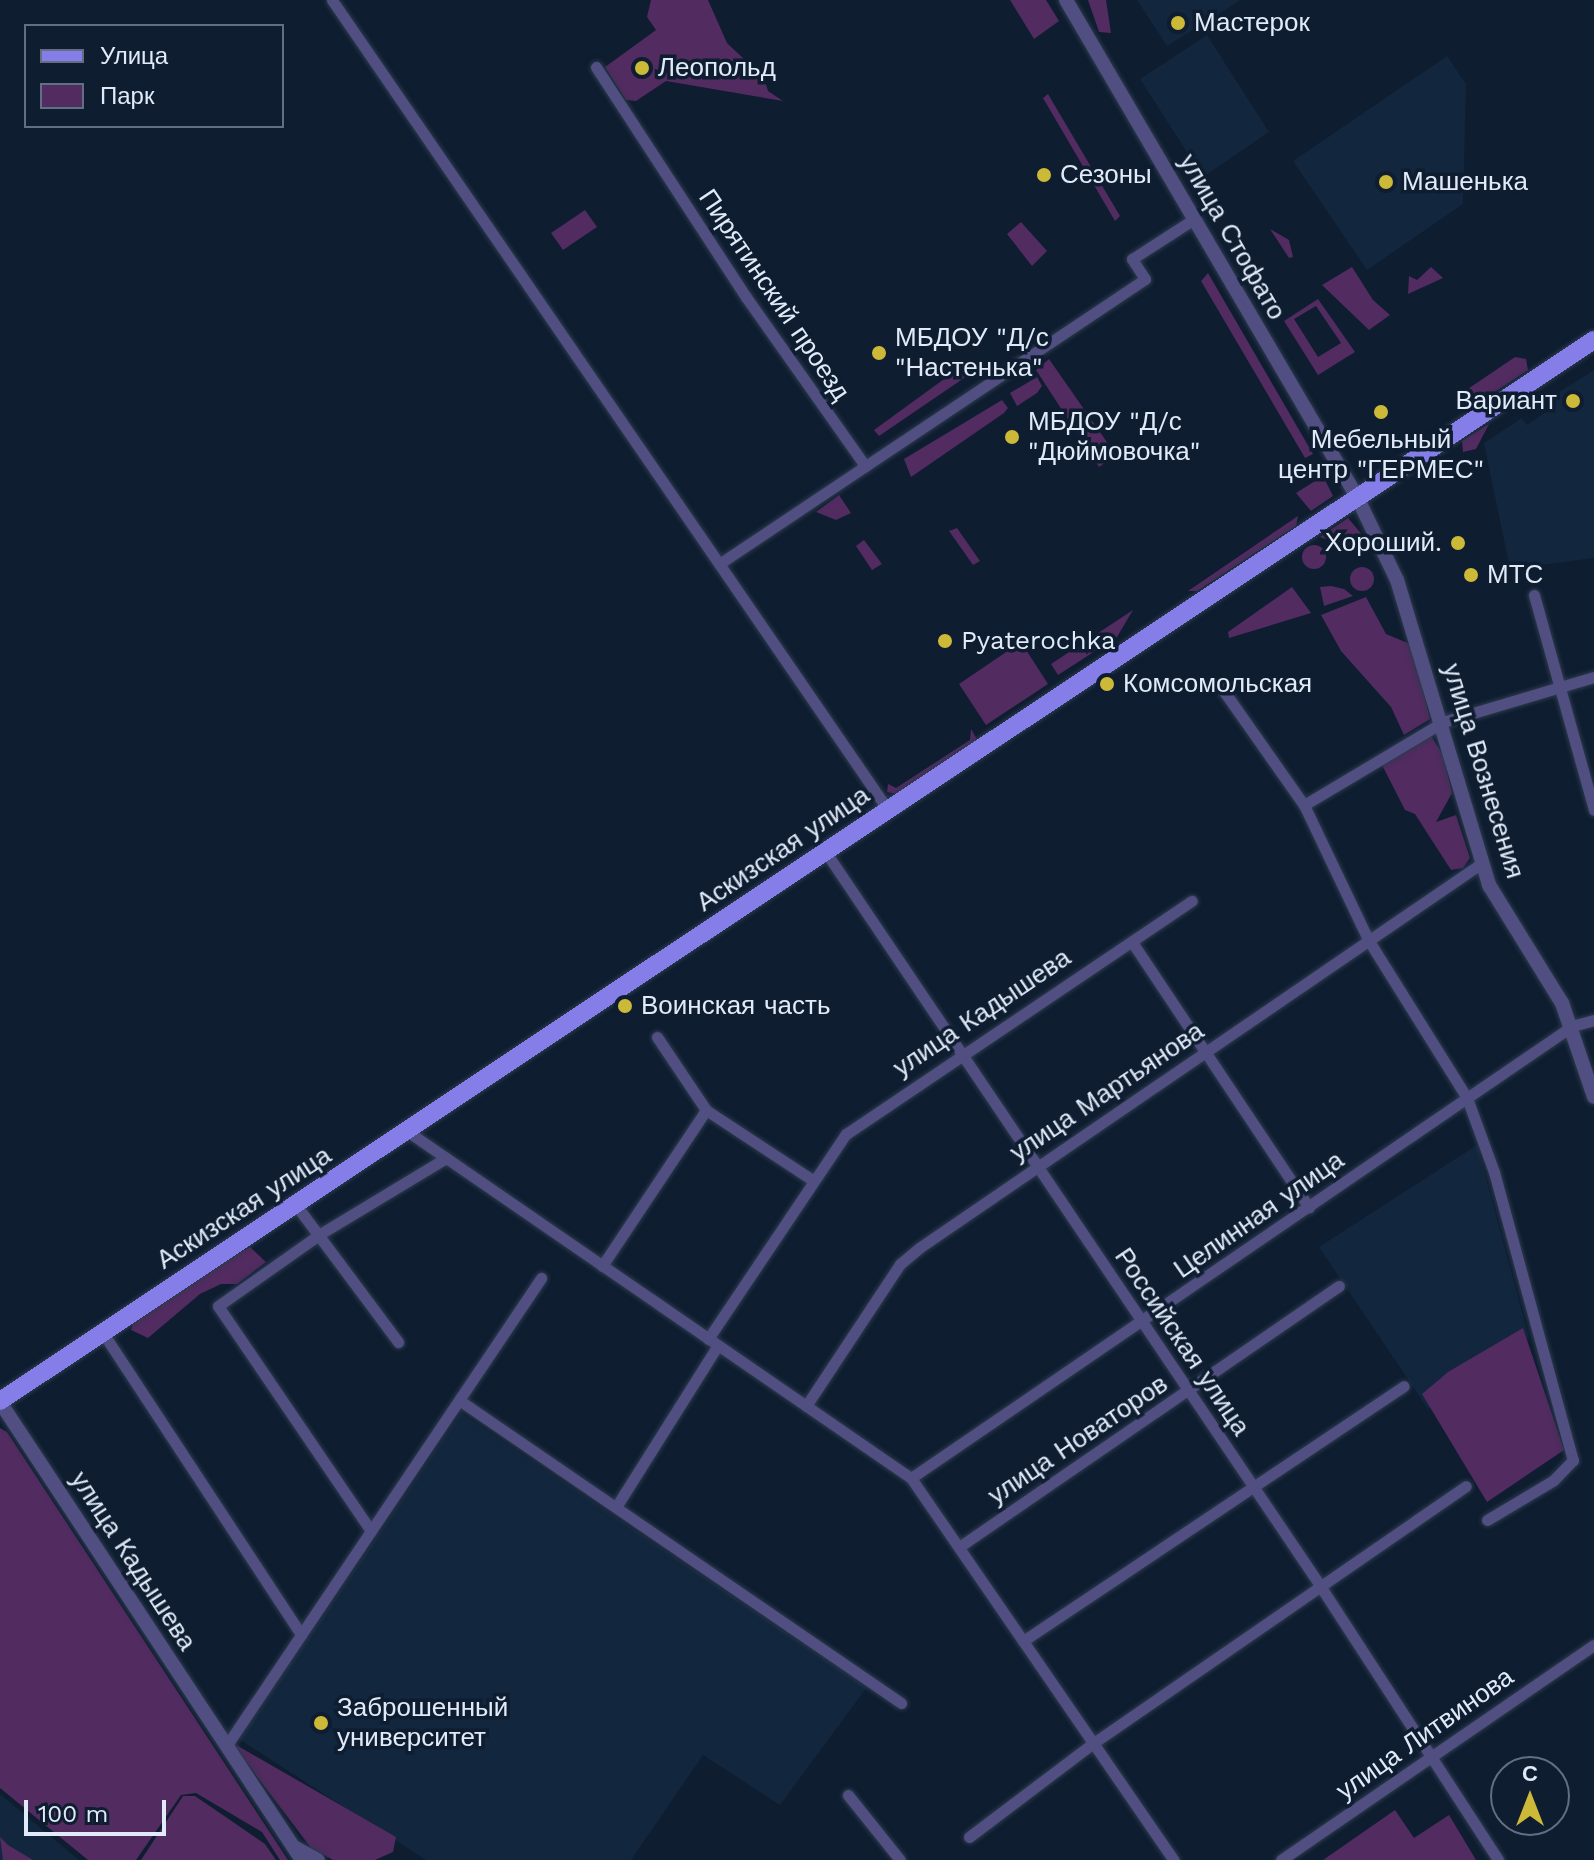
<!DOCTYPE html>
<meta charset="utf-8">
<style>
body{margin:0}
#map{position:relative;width:1594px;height:1860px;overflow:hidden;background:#0e1d30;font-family:"Work Sans",sans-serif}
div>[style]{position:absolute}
.built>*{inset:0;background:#12263e}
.green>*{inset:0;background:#522b61}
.round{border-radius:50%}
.roads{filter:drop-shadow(0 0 2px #2b3a4c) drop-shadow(0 0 2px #2b3a4c)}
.minor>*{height:11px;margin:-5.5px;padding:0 5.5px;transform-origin:5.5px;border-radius:5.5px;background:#514e81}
.tertiary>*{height:14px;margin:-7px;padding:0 7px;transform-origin:7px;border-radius:7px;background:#514e81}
.primary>*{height:18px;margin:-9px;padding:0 9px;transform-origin:9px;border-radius:9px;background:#867ee8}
.dots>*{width:22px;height:22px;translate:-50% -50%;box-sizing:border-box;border:4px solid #0e1d30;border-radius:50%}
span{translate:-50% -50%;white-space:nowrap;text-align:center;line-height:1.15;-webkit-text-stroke:7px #0e1d30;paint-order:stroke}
.poi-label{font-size:26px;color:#e0eaf8}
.left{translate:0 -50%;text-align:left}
.right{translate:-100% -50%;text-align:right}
.street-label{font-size:26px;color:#e0eaf8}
.legend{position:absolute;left:24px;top:24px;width:260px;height:104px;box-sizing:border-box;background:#0e1d30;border:2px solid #626f80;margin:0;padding:10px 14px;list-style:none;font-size:24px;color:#e0eaf8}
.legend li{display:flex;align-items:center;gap:16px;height:40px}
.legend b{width:40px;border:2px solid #626f80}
.north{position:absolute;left:1490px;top:1756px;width:80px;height:80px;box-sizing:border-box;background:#0e1d30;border:2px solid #626f80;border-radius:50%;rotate:0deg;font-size:22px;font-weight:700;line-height:32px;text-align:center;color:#e0eaf8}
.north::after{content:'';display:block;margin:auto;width:28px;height:36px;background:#ccb938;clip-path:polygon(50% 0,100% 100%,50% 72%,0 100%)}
.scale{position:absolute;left:24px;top:1800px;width:142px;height:36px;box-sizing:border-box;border:4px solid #e0eaf8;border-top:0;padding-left:10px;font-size:24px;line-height:28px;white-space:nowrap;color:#e0eaf8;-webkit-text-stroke:6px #0e1d30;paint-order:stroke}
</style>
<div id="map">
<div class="built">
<i style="clip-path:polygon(1137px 0,1241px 0,1167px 46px)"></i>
<i style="clip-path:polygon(1207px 35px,1269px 132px,1203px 177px,1140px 79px)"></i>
<i style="clip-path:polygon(1447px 56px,1466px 84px,1463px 204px,1367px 270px,1293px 161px)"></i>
<i style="clip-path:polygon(1594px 370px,1594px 558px,1510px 569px,1484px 443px,1522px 418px,1527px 425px,1552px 408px,1547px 400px)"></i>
<i style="clip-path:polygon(1477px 1145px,1529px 1338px,1428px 1409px,1319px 1247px)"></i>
<i style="clip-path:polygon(461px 1413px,867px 1687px,780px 1805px,703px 1755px,631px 1860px,426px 1860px,239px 1739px)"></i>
<i style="clip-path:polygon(0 1794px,79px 1860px,0 1860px)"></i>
</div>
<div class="green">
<i style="clip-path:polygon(651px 0,708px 0,727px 43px,764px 78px,768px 91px,783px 101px,666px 81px,636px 101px,626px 100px,605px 67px,656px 30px,647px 17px)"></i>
<i style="clip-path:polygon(1010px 0,1046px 0,1059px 21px,1034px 39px)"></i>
<i style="clip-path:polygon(1088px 0,1106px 0,1111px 33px,1099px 32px)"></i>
<i style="clip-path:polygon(1048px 94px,1120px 216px,1115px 221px,1043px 98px)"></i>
<i style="clip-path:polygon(585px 210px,597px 227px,563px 250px,551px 233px)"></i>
<i style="clip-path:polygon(1021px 222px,1047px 251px,1032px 266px,1007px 234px)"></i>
<i style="clip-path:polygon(1270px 229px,1289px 240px,1293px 257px,1289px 258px)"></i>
<i style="clip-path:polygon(1352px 267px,1373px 300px,1390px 315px,1369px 330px,1322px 285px)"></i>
<i style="clip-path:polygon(1431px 267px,1443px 278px,1408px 294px,1409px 276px,1417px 280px)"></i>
<i style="clip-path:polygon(1208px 273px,1313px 454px,1305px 458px,1201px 281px)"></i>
<i style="clip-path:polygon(evenodd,1318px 299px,1355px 352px,1318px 375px,1284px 321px,1318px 299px,1316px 306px,1341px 343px,1318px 357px,1294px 319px,1316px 306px)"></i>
<i style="clip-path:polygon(1515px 357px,1526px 359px,1528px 370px,1470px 408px,1461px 404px,1456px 397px)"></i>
<i style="clip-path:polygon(1049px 359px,1116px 455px,1099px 467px,1036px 370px)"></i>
<i style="clip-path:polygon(962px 366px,970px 374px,879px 436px,874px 430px)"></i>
<i style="clip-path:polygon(1037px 377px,1042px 386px,1037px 393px,1017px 406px,1010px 393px)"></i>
<i style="clip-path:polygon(1002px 400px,1008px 408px,1004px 413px,911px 477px,904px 459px)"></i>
<i style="clip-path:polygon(1489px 424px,1476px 449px,1463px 452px,1462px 441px)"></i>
<i style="clip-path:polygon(1323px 476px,1333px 496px,1311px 511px,1296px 493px)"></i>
<i style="clip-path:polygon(839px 495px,851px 513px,836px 520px,816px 512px)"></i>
<i style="clip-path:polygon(1298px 516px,1296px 526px,1197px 591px,1188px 591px)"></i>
<i style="clip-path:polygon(1348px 518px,1365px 538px,1350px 548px,1320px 537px)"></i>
<i style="clip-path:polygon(957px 528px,980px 561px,973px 565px,949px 531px)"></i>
<i style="clip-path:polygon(864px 540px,882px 564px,872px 570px,856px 546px)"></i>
<i class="round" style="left:1302px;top:545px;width:24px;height:24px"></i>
<i class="round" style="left:1350px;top:567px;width:24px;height:24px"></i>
<i style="clip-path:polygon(1331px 586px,1344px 589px,1353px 596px,1324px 606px,1320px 587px)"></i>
<i style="clip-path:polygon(1292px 587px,1311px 613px,1229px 638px,1228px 632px)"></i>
<i style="clip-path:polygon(1366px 597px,1386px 634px,1410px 644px,1425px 698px,1430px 719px,1404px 735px,1391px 707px,1341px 651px,1321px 615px)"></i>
<i style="clip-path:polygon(1133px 610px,1117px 637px,1058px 675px,1051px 664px)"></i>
<i style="clip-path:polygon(1021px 642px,1048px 684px,986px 725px,959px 684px)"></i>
<i style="clip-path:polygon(971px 729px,979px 743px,901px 795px,887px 792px,888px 784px,896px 788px,970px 740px)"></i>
<i style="clip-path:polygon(1431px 736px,1443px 755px,1452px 793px,1436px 822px,1456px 815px,1470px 858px,1463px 868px,1451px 870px,1415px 814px,1405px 810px,1380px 761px)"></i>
<i style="clip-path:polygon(250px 1247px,266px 1262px,237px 1284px,221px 1284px,200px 1294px,148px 1338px,131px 1330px,134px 1320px,200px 1274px)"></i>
<i style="clip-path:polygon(1523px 1328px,1564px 1450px,1487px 1502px,1422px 1394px,1448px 1372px)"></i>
<i style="clip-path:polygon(0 1428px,7px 1432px,288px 1860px,280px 1860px,262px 1832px,196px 1793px,181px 1795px,136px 1860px,88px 1860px,0 1788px)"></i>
<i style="clip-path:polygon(231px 1742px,396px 1837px,393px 1852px,375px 1860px,333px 1860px,311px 1848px)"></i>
<i style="clip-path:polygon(183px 1796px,195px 1796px,265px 1844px,276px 1860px,141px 1860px)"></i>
<i style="clip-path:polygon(1395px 1810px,1414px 1838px,1449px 1815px,1476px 1860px,1323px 1860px)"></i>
<i style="clip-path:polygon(0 1837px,8px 1845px,33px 1860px,3px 1860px)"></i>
</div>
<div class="roads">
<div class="minor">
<i style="left:332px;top:0;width:982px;rotate:55.53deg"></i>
<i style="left:596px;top:67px;width:275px;rotate:56.9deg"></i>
<i style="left:746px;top:297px;width:207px;rotate:54.8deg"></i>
<i style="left:722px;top:562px;width:509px;rotate:-33.78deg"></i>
<i style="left:1145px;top:279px;width:24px;rotate:-123deg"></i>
<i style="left:1132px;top:259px;width:74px;rotate:-32.8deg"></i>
<i style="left:1534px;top:595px;width:223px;rotate:74.4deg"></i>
<i style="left:1221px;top:687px;width:144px;rotate:54.9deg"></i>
<i style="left:1304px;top:805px;width:151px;rotate:64.5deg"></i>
<i style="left:1369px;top:941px;width:185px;rotate:58deg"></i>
<i style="left:1467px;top:1098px;width:79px;rotate:70deg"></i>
<i style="left:1494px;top:1172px;width:299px;rotate:74.7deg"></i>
<i style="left:1573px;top:1460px;width:28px;rotate:134deg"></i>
<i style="left:1554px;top:1480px;width:78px;rotate:149.2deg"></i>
<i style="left:1304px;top:805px;width:162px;rotate:-30.8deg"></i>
<i style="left:1443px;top:722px;width:158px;rotate:-16.6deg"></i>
<i style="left:825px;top:851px;width:884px;rotate:56.02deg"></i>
<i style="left:1319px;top:1584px;width:329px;rotate:57deg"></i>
<i style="left:1132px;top:942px;width:319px;rotate:56.3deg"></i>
<i style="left:657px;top:1037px;width:88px;rotate:56.1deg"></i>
<i style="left:706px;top:1110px;width:129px;rotate:33.3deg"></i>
<i style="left:407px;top:1131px;width:612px;rotate:34.55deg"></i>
<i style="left:911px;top:1478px;width:464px;rotate:55.5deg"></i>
<i style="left:296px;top:1205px;width:171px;rotate:53.3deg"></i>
<i style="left:602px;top:1266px;width:187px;rotate:-56.3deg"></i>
<i style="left:103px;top:1333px;width:361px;rotate:56.7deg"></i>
<i style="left:708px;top:1339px;width:247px;rotate:-56.1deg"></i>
<i style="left:846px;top:1134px;width:417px;rotate:-34deg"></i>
<i style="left:459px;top:1400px;width:536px;rotate:34.43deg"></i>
<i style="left:806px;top:1406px;width:170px;rotate:-56.5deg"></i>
<i style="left:900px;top:1264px;width:25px;rotate:-40deg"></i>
<i style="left:919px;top:1248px;width:682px;rotate:-34.37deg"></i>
<i style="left:911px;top:1478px;width:801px;rotate:-34.36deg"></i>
<i style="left:1572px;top:1026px;width:23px;rotate:-15deg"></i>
<i style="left:616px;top:1507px;width:191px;rotate:-57.8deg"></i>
<i style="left:371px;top:1531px;width:272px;rotate:-124.2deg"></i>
<i style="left:218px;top:1306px;width:125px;rotate:-35.2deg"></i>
<i style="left:320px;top:1234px;width:147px;rotate:-31.1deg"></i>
<i style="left:959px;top:1547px;width:461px;rotate:-34.5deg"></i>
<i style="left:1023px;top:1641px;width:458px;rotate:-33.8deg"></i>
<i style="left:227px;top:1745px;width:563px;rotate:-56.08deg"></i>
<i style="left:848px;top:1795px;width:83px;rotate:51.3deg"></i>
<i style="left:969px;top:1837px;width:154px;rotate:-37.1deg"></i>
<i style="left:1092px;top:1744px;width:454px;rotate:-34.6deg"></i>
<i style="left:1281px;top:1860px;width:380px;rotate:-34.5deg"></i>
</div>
<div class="tertiary">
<i style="left:1066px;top:0;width:576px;rotate:59.65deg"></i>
<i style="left:1357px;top:497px;width:92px;rotate:64.3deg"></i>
<i style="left:1397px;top:580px;width:319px;rotate:73.2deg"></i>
<i style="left:1489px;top:885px;width:139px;rotate:58.3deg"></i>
<i style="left:1562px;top:1003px;width:99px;rotate:71.2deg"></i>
<i style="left:0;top:1402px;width:549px;rotate:56.6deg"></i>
<i style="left:296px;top:1848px;width:25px;rotate:29deg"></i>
</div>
<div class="primary">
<i style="left:0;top:1401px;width:1915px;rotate:-33.65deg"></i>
</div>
</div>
<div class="dots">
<i style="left:1178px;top:23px;background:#ccb938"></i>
<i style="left:642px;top:68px;background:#ccb938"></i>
<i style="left:1044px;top:175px;background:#ccb938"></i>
<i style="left:1386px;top:182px;background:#ccb938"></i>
<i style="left:879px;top:353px;background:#ccb938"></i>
<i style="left:1573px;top:401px;background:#ccb938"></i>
<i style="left:1381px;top:412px;background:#ccb938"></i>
<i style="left:1012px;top:437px;background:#ccb938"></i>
<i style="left:1458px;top:543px;background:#ccb938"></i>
<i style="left:1471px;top:575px;background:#ccb938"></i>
<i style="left:945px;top:641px;background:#ccb938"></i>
<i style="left:1107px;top:684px;background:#ccb938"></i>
<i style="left:625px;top:1006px;background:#ccb938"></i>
<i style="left:321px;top:1723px;background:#ccb938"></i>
</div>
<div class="poi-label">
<span class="left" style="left:1194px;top:23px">Мастерок</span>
<span class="left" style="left:658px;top:68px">Леопольд</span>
<span class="left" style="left:1060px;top:175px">Сезоны</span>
<span class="left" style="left:1402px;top:182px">Машенька</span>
<span class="left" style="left:895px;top:353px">МБДОУ "Д/с<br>"Настенька"</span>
<span class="right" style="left:1557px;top:401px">Вариант</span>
<span class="left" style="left:1028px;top:437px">МБДОУ "Д/с<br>"Дюймовочка"</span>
<span style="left:1381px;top:455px">Мебельный<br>центр "ГЕРМЕС"</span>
<span class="right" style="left:1442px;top:543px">Хороший.</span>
<span class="left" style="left:1487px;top:575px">МТС</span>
<span class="left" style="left:961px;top:641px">Pyaterochka</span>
<span class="left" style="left:1123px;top:684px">Комсомольская</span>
<span class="left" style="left:641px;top:1006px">Воинская часть</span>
<span class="left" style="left:337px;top:1723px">Заброшенный<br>университет</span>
</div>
<div class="street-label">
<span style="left:1232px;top:237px;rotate:60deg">улица Стофато</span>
<span style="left:774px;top:295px;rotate:56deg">Пирятинский проезд</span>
<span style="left:1483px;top:771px;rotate:73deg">улица Вознесения</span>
<span style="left:783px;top:849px;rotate:-34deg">Аскизская улица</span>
<span style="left:982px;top:1013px;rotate:-34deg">улица Кадышева</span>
<span style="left:1107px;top:1092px;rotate:-34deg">улица Мартьянова</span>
<span style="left:244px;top:1208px;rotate:-33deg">Аскизская улица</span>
<span style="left:1259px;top:1215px;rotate:-35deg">Целинная улица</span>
<span style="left:1182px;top:1342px;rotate:56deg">Российская улица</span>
<span style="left:1078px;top:1440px;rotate:-34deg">улица Новаторов</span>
<span style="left:133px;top:1561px;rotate:57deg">улица Кадышева</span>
<span style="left:1425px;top:1734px;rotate:-35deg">улица Литвинова</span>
</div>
<ul class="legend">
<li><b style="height:10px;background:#867ee8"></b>Улица</li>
<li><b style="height:22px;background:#522b61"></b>Парк</li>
</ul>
<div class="north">С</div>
<div class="scale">100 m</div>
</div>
